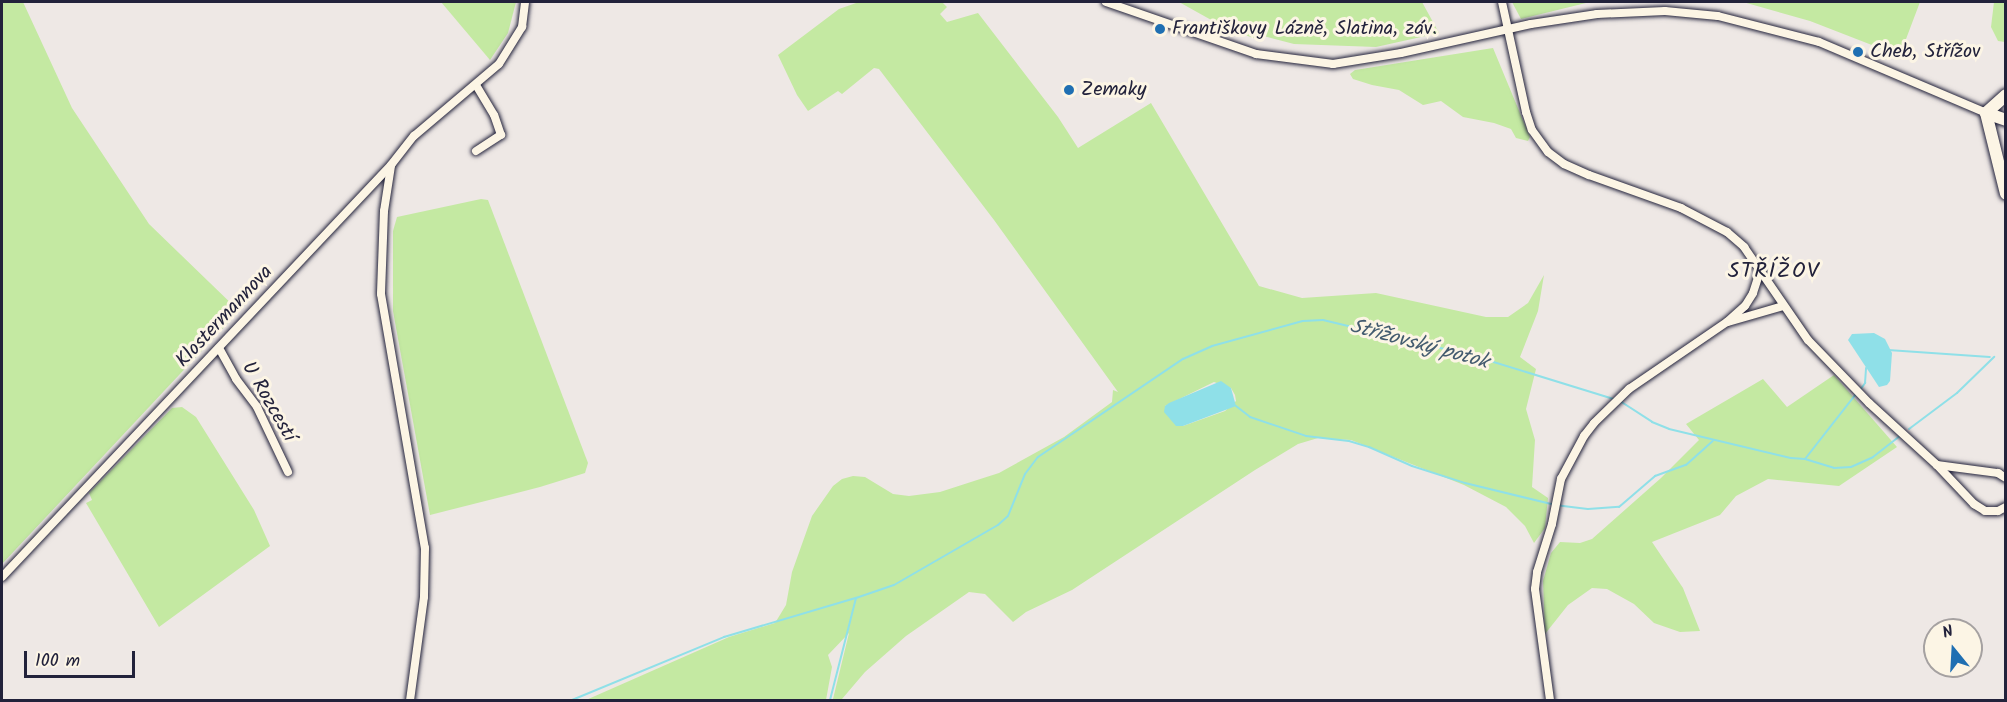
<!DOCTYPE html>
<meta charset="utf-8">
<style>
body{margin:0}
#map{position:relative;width:2007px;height:702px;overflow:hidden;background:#eee8e5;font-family:Kalam,sans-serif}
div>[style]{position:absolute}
.green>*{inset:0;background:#c4e9a2}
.water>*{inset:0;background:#8fe0e8}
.stream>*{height:2px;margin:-1px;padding:0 1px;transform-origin:1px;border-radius:1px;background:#8fe0e8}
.roads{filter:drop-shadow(0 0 2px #22223b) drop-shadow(0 0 2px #22223b)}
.minor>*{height:8px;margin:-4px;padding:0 4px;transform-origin:4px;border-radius:4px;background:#fcf5e5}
.highway>*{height:12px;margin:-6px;padding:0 6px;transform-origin:6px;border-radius:6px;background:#fcf5e5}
.dots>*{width:16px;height:16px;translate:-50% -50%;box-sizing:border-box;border:3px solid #fcf5e5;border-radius:50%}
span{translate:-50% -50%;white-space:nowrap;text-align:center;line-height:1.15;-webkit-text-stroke:6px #fcf5e5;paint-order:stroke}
.poi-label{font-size:20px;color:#22223b}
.left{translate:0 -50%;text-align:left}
.street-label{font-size:20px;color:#22223b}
.water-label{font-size:21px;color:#435b6f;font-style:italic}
.quarter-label{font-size:22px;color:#22223b;letter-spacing:1.5px}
.frame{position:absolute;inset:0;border:3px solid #22223b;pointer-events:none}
.north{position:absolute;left:1923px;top:618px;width:60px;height:60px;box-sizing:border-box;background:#fcf5e5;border:2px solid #a5a1a1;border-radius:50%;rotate:342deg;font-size:16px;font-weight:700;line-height:24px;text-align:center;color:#22223b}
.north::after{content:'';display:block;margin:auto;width:21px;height:27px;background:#1f6fb2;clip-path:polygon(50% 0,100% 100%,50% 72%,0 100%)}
.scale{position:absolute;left:24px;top:651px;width:111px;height:27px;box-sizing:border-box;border:3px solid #22223b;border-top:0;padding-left:8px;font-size:18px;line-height:21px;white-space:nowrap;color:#22223b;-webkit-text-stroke:4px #fcf5e5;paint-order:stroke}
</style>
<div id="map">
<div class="green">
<i style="clip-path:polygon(2px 2px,23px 2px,72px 108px,149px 224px,239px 311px,2px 564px)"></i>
<i style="clip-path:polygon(441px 2px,516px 2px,508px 33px,490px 60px)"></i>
<i style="clip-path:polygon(evenodd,859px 2px,942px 2px,947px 7px,940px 14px,947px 22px,978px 13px,1058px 117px,1078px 148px,1151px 103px,1259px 286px,1302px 298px,1376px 293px,1486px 317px,1508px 317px,1528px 303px,1544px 275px,1538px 311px,1520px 357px,1536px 369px,1526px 409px,1535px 440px,1532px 487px,1548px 498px,1545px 528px,1534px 543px,1525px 526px,1506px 507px,1464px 485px,1351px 440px,1318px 438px,1298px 444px,1255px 470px,1072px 590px,1026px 612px,1013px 622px,985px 594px,969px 592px,906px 636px,865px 672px,842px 699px,833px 699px,849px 633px,828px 655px,832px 667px,826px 700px,586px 700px,729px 637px,775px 623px,786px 605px,792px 572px,812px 516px,833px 486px,842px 479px,853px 476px,865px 477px,893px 494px,909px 496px,940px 492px,974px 481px,999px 473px,1064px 437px,1112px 402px,1113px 390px,1118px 392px,994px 220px,879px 69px,874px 68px,842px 94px,838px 91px,808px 111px,797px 95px,778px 55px,839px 9px,859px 2px,1214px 382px,1231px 388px,1235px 395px,1236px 401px,1225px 411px,1183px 426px,1165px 406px,1214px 382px)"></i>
<i style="clip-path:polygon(1179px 2px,1422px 2px,1439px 33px,1376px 47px,1294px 44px,1260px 35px,1253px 38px,1222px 26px)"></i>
<i style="clip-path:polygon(1512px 2px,1590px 2px,1521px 19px)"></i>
<i style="clip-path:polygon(1743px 2px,1920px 2px,1903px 47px,1895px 54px,1810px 21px)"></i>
<i style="clip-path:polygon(1994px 2px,2005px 2px,2005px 42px,1998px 41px,1991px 27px)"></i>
<i style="clip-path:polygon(1493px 48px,1530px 137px,1528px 141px,1516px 138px,1511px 129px,1494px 123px,1463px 117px,1441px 101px,1423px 105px,1399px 90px,1372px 85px,1353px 79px,1350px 74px,1355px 70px)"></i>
<i style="clip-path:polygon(481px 199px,488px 200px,588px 463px,585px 473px,540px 487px,430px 515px,393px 311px,393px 231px,397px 217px)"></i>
<i style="clip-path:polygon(1834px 375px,1897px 447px,1839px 486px,1768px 479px,1736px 496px,1720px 515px,1652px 542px,1683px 588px,1700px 631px,1680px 632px,1654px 623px,1634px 604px,1607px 589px,1592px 588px,1568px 605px,1545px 634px,1543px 581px,1551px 553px,1560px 542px,1580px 543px,1592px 539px,1661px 478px,1699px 440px,1686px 424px,1763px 379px,1787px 407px)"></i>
<i style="clip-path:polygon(182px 407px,196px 417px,254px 510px,270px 546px,159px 627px,86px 503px,92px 500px,89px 493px,172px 408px)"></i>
</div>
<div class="water">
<i style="clip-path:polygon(1874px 333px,1885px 339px,1892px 353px,1890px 381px,1887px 385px,1879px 387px,1848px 340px,1852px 334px)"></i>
<i style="clip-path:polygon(1221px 381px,1231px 388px,1236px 406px,1183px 426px,1176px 426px,1164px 412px,1165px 406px,1169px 403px)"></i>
</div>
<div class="stream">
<i style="left:1888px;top:350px;width:102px;rotate:3.9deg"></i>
<i style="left:1860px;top:390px;width:9px;rotate:-54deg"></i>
<i style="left:1865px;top:383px;width:15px;rotate:-86deg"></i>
<i style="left:1620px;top:401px;width:38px;rotate:33deg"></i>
<i style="left:1652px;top:422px;width:18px;rotate:22deg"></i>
<i style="left:1669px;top:429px;width:125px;rotate:13.4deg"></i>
<i style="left:1791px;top:458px;width:14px;rotate:4deg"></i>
<i style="left:1805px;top:459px;width:83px;rotate:-51.9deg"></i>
<i style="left:1236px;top:406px;width:18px;rotate:38deg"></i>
<i style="left:1250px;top:417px;width:59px;rotate:18.7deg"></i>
<i style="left:1306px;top:436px;width:43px;rotate:6.6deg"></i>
<i style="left:1349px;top:441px;width:21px;rotate:17deg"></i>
<i style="left:1369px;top:447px;width:47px;rotate:23.8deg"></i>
<i style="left:1412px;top:466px;width:56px;rotate:17.8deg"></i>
<i style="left:1465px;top:483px;width:93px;rotate:13.7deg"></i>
<i style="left:1555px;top:505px;width:33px;rotate:7deg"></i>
<i style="left:1588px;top:509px;width:31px;rotate:-4deg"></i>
<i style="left:1619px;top:507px;width:48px;rotate:-40.7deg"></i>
<i style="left:1655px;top:476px;width:33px;rotate:-20deg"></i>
<i style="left:1686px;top:465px;width:36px;rotate:-42deg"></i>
<i style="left:1909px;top:429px;width:60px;rotate:-36.9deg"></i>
<i style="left:1957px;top:393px;width:52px;rotate:-44.2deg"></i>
<i style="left:1805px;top:459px;width:30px;rotate:17deg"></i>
<i style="left:1834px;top:468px;width:17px;rotate:-3deg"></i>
<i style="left:1851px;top:467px;width:24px;rotate:-24deg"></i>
<i style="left:1873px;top:457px;width:34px;rotate:-38deg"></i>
<i style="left:572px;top:700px;width:165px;rotate:-22.5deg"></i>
<i style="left:724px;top:637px;width:138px;rotate:-16.5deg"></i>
<i style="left:830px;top:700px;width:105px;rotate:-75.7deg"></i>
<i style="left:856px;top:598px;width:40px;rotate:-18.9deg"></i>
<i style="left:894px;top:585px;width:120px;rotate:-30deg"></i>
<i style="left:998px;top:525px;width:13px;rotate:-42deg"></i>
<i style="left:1008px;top:516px;width:45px;rotate:-68deg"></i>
<i style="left:1025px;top:474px;width:21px;rotate:-53deg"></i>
<i style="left:1038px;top:457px;width:175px;rotate:-34.1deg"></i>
<i style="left:1183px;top:359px;width:32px;rotate:-24deg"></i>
<i style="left:1212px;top:346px;width:94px;rotate:-15.4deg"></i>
<i style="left:1303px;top:321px;width:20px;rotate:-3deg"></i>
<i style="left:1323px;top:320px;width:155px;rotate:13.4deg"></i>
<i style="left:1474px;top:356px;width:146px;rotate:17.1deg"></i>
</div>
<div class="roads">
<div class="minor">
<i style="left:1106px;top:2px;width:159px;rotate:19.1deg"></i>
<i style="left:1256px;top:54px;width:78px;rotate:7.4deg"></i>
<i style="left:1333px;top:64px;width:69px;rotate:-9.2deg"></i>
<i style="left:1401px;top:53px;width:133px;rotate:-12.6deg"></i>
<i style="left:1531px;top:24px;width:67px;rotate:-8.6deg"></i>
<i style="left:1597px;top:14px;width:68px;rotate:-2.5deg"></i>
<i style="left:1665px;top:11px;width:53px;rotate:5.4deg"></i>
<i style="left:1718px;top:16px;width:104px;rotate:14.4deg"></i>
<i style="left:1819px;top:42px;width:181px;rotate:23deg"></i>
<i style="left:1502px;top:2px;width:113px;rotate:77.7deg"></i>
<i style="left:1526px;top:112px;width:19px;rotate:72deg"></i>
<i style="left:1532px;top:130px;width:27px;rotate:54deg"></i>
<i style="left:1548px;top:152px;width:20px;rotate:37deg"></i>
<i style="left:1564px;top:164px;width:27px;rotate:24deg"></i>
<i style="left:1589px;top:175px;width:98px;rotate:19.7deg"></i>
<i style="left:1681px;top:208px;width:52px;rotate:27.6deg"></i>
<i style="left:1727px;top:232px;width:23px;rotate:41deg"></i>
<i style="left:1744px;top:247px;width:113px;rotate:55.5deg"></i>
<i style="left:1808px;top:340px;width:88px;rotate:45.9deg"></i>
<i style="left:1869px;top:403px;width:92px;rotate:42.4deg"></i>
<i style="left:1937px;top:465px;width:54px;rotate:46.5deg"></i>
<i style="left:1974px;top:504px;width:13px;rotate:32deg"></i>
<i style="left:1985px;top:511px;width:13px"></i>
<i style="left:1998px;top:511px;width:9px;rotate:-27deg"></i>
<i style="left:476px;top:151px;width:30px;rotate:-33deg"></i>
<i style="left:501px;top:135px;width:21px;rotate:-109deg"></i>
<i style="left:494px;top:115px;width:35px;rotate:-121deg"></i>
<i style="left:391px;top:166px;width:46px;rotate:98.8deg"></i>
<i style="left:384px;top:211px;width:83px;rotate:92.1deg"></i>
<i style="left:381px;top:294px;width:258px;rotate:80.2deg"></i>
<i style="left:425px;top:548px;width:49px;rotate:91.2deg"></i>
<i style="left:424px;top:597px;width:104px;rotate:97.7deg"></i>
<i style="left:1728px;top:322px;width:57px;rotate:-16.2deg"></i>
<i style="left:219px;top:348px;width:35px;rotate:61deg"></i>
<i style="left:236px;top:379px;width:35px;rotate:53deg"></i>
<i style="left:257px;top:407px;width:72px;rotate:64.5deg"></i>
<i style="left:1937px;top:465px;width:62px;rotate:7.5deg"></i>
<i style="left:1998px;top:473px;width:9px;rotate:32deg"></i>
<i style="left:2px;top:577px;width:567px;rotate:-46.64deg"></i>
<i style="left:391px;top:165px;width:37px;rotate:-52deg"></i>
<i style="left:414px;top:136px;width:111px;rotate:-40.3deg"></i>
<i style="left:499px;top:64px;width:44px;rotate:-58.1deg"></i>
<i style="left:522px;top:27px;width:25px;rotate:-83deg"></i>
<i style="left:1550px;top:700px;width:112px;rotate:-97.7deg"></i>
<i style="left:1535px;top:589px;width:17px;rotate:-83deg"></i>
<i style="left:1537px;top:572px;width:50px;rotate:-72.6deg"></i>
<i style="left:1552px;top:524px;width:46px;rotate:-78.7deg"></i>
<i style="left:1561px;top:479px;width:49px;rotate:-61.9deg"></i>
<i style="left:1584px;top:436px;width:16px;rotate:-52deg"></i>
<i style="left:1594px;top:423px;width:49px;rotate:-44.2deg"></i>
<i style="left:1629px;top:389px;width:119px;rotate:-34.4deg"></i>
<i style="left:1727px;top:322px;width:24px;rotate:-42deg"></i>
<i style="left:1745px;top:306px;width:15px;rotate:-58deg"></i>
<i style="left:1753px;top:293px;width:22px;rotate:-72deg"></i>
</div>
<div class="highway">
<i style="left:1986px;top:113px;width:83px;rotate:76.1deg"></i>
<i style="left:1986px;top:113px;width:27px;rotate:-42deg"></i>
<i style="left:1986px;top:113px;width:21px;rotate:19deg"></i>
</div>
</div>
<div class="dots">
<i style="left:1160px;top:29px;background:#1f6fb2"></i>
<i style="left:1858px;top:52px;background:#1f6fb2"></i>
<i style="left:1069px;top:90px;background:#1f6fb2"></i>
</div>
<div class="poi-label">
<span class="left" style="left:1172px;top:29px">Františkovy Lázně, Slatina, záv.</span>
<span class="left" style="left:1870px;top:52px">Cheb, Střížov</span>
<span class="left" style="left:1081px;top:90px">Zemaky</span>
</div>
<div class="street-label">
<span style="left:225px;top:317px;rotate:-47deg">Klostermannova</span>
<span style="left:268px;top:402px;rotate:60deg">U Rozcestí</span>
</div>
<div class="water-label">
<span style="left:1419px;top:345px;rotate:15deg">Střížovský potok</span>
</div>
<div class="quarter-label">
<span style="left:1774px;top:272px">STŘÍŽOV</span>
</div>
<div class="frame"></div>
<div class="north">N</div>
<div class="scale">100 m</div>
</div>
